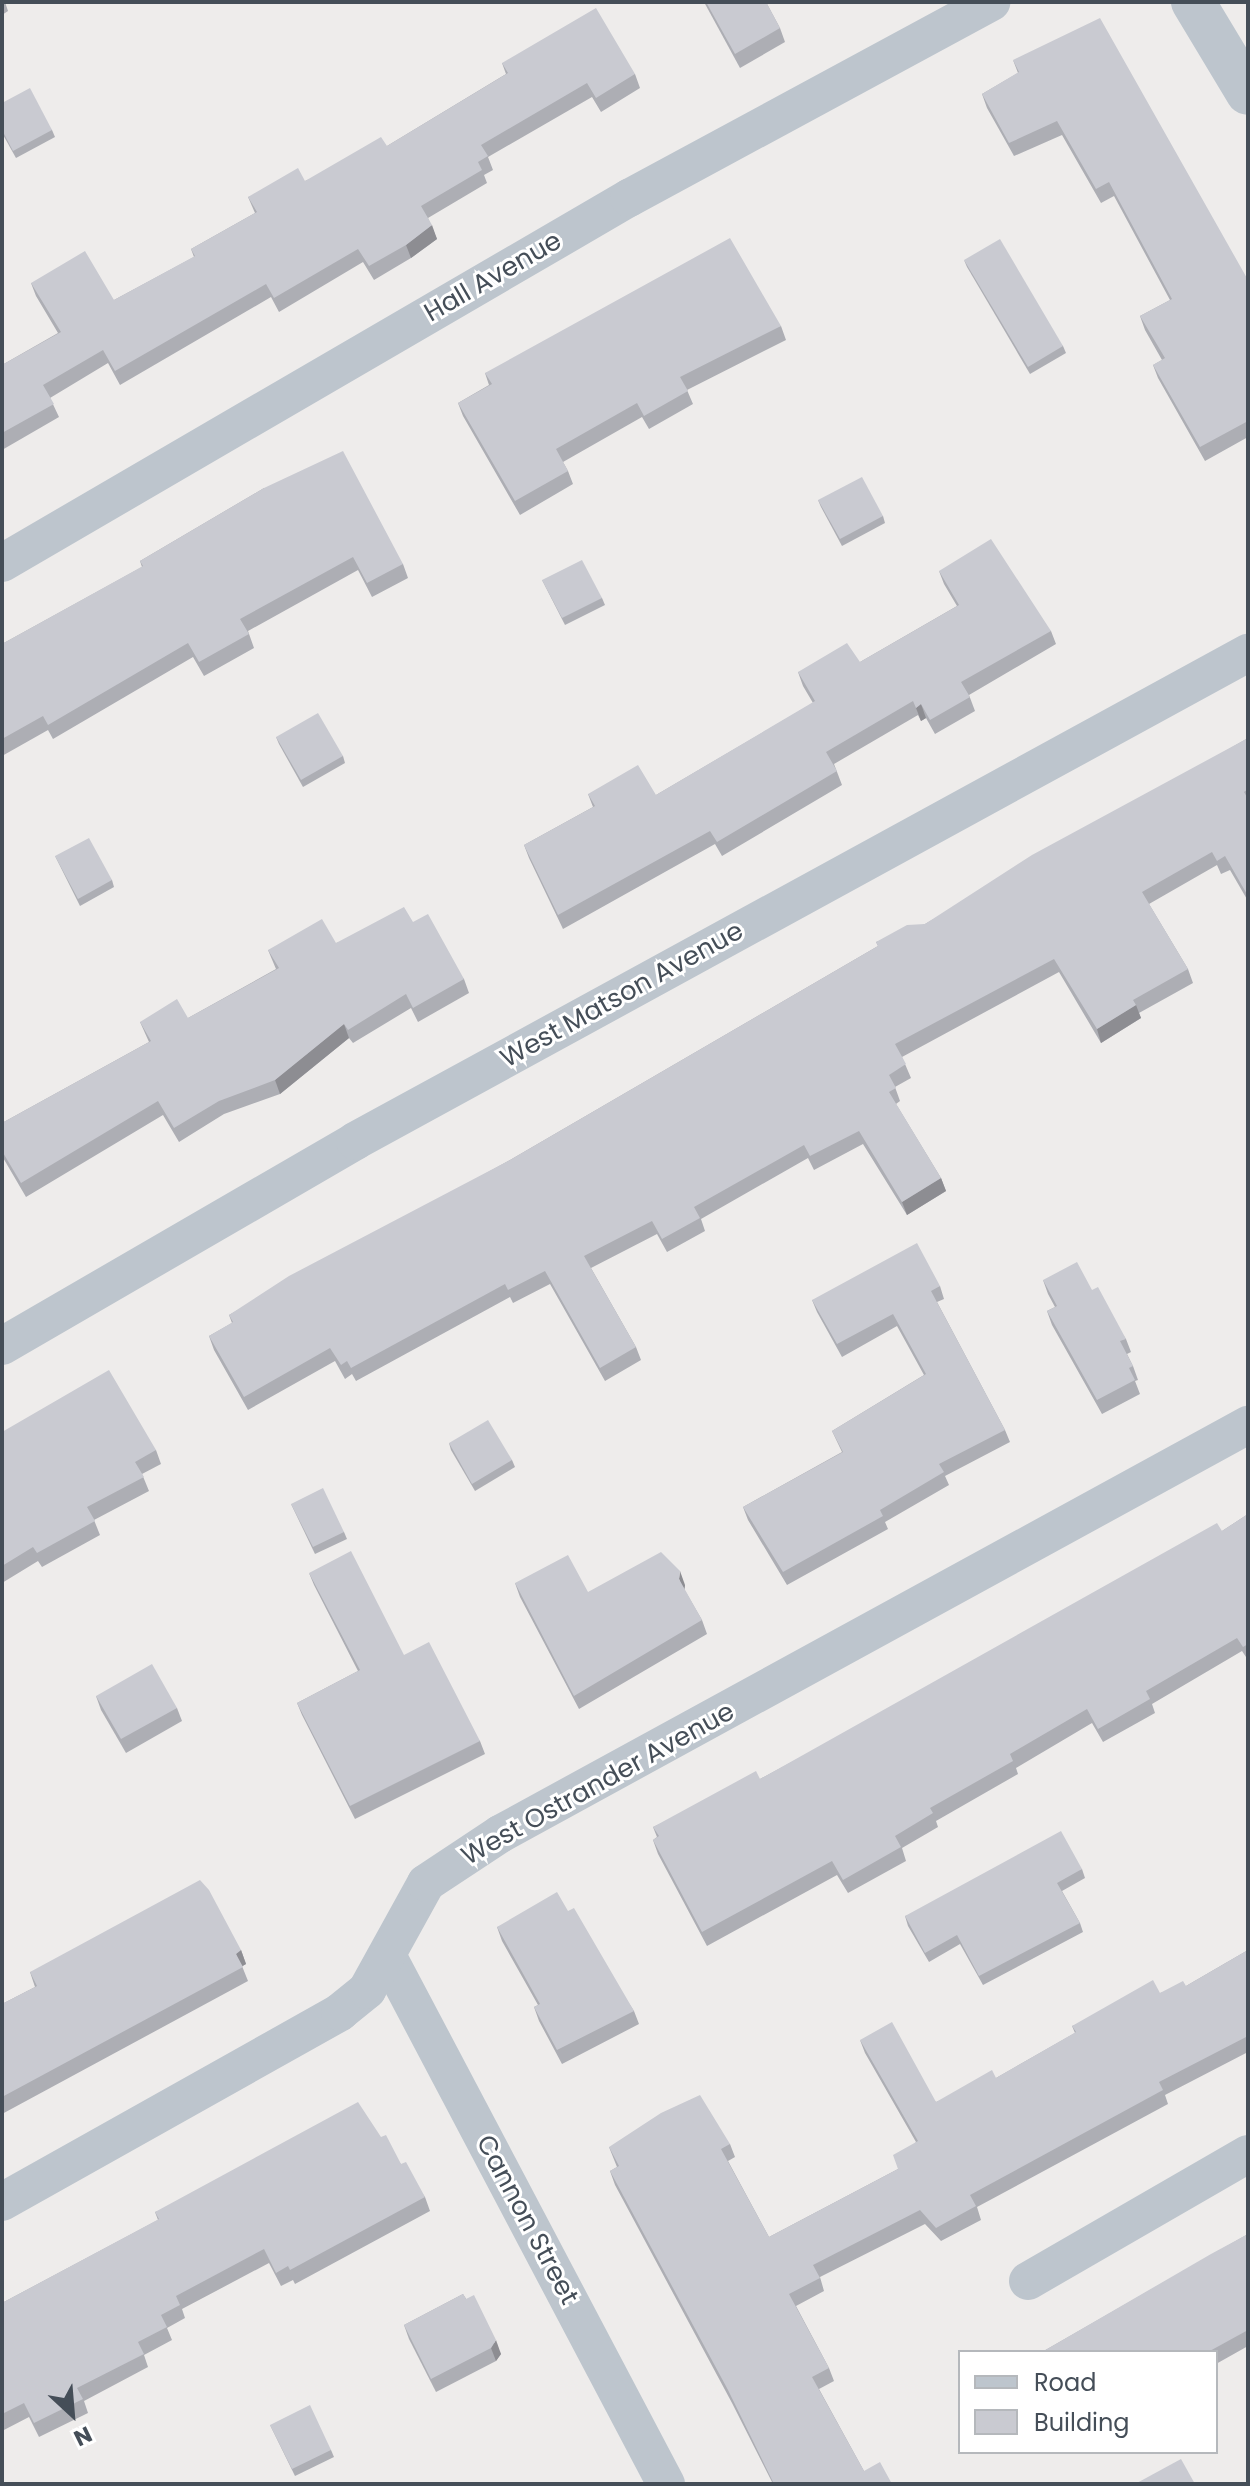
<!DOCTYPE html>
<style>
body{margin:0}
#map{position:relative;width:1250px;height:2486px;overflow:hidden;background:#eeeceb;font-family:Poppins,sans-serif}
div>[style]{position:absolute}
.minor>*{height:38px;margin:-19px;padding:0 19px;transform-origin:19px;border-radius:19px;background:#bdc5cd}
.tertiary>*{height:44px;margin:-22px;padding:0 22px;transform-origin:22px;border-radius:22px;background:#bdc5cd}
.wall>*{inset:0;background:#adaeb4}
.shaded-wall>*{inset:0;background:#8d8d92}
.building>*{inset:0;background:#c9cad1}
span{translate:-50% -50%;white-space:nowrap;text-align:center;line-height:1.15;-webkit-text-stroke:6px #fff;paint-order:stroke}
.street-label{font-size:26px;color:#454e58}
.frame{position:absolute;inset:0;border:4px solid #454e58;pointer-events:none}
.legend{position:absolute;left:958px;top:2350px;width:260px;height:104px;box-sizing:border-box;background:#fff;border:2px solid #b5b8bc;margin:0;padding:10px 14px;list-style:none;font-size:24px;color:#454e58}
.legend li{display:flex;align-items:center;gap:16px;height:40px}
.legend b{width:40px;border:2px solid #b5b8bc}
.north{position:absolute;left:32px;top:2374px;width:80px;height:80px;-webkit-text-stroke:6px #fff;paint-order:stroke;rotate:154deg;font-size:22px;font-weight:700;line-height:32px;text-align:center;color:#454e58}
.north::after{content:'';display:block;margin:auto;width:28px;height:36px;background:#454e58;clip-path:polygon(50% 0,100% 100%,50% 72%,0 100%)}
</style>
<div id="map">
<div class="minor">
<i style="left:2px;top:563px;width:726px;rotate:-30.21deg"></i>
<i style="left:629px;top:198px;width:412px;rotate:-28.4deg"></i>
<i style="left:2px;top:1346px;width:408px;rotate:-30.1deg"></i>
<i style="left:355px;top:1141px;width:1018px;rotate:-28.66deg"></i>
<i style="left:388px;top:1957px;width:596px;rotate:62.19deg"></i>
<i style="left:2px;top:2202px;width:388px;rotate:-29.3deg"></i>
<i style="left:340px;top:2012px;width:35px;rotate:-39deg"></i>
<i style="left:367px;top:1990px;width:122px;rotate:-61.1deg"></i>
<i style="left:426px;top:1883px;width:89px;rotate:-33.5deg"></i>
<i style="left:500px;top:1834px;width:853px;rotate:-28.67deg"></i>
<i style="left:1028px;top:2281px;width:254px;rotate:-30deg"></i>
</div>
<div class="tertiary">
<i style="left:1193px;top:2px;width:106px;rotate:58.9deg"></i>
</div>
<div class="wall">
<i style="clip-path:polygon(2px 2px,5px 2px,8px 11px,2px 15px)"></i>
<i style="clip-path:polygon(704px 2px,766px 2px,780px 28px,785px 42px,740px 68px)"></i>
<i style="clip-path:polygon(1013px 60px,1248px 280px,1248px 437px,1205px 461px,1158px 378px,1153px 365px,1162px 360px,1145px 330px,1140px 316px,1170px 300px,1114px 196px,1101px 203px,1062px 135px,1014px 156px,987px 108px,982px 94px,1018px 73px)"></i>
<i style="clip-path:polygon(502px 63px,635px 74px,640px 88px,601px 112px,592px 97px,488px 157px,493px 170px,484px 175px,487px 183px,428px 218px,437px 239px,411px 258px,374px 280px,363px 262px,279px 312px,271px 297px,120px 385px,108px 363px,50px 398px,59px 417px,2px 450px,2px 365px,58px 333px,36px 296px,31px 283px,114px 300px,194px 257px,191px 249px,255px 213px,248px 197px,305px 181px,387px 146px,506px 74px)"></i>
<i style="clip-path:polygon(2px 103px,52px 130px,55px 137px,16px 158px,2px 133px)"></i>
<i style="clip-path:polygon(964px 260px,1063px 346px,1066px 353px,1030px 374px,967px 267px)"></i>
<i style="clip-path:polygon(781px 326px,786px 340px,687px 390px,693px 404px,649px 429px,642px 417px,563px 462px,568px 471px,573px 484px,520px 515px,463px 416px,458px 403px,489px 385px,485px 373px)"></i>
<i style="clip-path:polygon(264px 488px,403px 564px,408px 578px,372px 597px,358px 570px,248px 631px,254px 648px,204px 676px,193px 657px,53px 739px,48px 730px,2px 756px,2px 644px,142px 567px,140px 561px)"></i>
<i style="clip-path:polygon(818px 500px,883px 516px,885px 523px,842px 546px,821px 507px)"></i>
<i style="clip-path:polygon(939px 571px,1051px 631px,1056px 644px,969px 695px,975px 711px,935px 734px,926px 718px,921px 721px,918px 715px,834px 764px,842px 785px,722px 856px,715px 844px,563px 929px,529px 858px,524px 845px,593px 807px,588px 794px,656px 795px,813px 703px,803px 686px,798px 672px,860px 662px,957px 606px,944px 584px)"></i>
<i style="clip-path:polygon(542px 580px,602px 598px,605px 605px,565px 625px)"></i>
<i style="clip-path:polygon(276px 737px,343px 756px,345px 763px,303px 787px,279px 744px)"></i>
<i style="clip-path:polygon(1248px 738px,1248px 901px,1230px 870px,1221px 874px,1217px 865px,1149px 904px,1188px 969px,1193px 983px,1139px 1013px,1141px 1018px,1101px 1043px,1059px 972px,902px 1057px,911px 1078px,895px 1087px,900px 1101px,896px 1104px,941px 1178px,946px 1191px,907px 1215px,863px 1144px,814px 1170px,808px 1158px,701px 1219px,705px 1231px,667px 1252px,657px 1234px,591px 1268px,636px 1347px,641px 1360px,605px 1381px,550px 1284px,513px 1303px,510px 1297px,356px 1381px,352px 1374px,345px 1379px,335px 1361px,248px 1410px,214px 1350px,209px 1336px,232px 1323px,229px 1315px,510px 1160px,878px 946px,876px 942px,925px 924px)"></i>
<i style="clip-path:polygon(55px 856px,112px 880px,114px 887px,80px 906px)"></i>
<i style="clip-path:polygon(413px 922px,464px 979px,469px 993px,418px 1022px,411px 1008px,353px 1043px,349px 1038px,280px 1094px,224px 1114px,179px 1142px,163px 1115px,26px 1197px,2px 1156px,2px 1123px,149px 1042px,140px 1022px,188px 1018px,276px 969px,268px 950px,336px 943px)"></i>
<i style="clip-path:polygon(1043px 1280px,1092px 1290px,1126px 1339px,1131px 1352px,1127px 1354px,1133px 1366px,1138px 1380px,1135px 1381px,1140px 1394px,1102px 1414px,1052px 1325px,1047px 1311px,1055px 1307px,1048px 1294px)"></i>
<i style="clip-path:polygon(940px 1286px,944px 1299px,937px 1302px,1005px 1430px,1010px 1442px,945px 1476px,949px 1485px,885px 1522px,888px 1529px,787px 1585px,748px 1520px,743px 1507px,842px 1452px,832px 1431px,924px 1375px,897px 1326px,842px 1357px,817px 1312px,812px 1300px)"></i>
<i style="clip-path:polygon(2px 1432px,156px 1450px,161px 1464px,142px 1474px,149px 1491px,94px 1520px,100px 1535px,42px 1567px,38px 1561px,2px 1583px)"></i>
<i style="clip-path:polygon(449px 1443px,512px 1460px,515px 1467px,475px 1491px,451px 1450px)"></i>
<i style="clip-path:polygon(291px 1504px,344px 1532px,347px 1539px,315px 1554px)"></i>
<i style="clip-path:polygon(1248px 1514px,1248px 1660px,1242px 1651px,1152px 1704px,1155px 1713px,1103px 1742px,1092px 1723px,1016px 1768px,1018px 1774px,936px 1821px,938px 1827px,902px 1848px,906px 1861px,848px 1893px,837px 1875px,707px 1946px,658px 1854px,653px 1840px,657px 1837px,653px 1827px,760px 1779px,1222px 1531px)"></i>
<i style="clip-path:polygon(309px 1573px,480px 1741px,485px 1754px,355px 1819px,302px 1715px,297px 1703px,358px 1671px,314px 1585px)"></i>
<i style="clip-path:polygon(515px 1583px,588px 1592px,685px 1585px,684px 1589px,702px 1620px,707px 1634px,579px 1709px,520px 1597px)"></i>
<i style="clip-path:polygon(96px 1696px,177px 1708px,182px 1721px,126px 1753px,101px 1710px)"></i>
<i style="clip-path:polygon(1082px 1869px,1085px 1878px,1062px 1891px,1080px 1923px,1083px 1932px,983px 1985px,960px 1944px,929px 1962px,908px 1926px,905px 1916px)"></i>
<i style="clip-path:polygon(568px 1911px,634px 2011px,639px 2024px,562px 2064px,539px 2021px,534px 2007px,538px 2005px,502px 1941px,497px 1927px)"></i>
<i style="clip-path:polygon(241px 1950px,246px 1964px,242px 1966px,248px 1981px,2px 2114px,2px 2004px,35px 1987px,30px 1972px)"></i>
<i style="clip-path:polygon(1248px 1950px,1248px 2052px,1165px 2095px,1168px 2104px,977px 2207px,981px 2220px,941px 2241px,925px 2224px,820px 2277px,824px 2291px,796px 2306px,829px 2368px,834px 2381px,819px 2389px,864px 2471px,892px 2484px,773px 2484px,732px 2403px,615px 2185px,610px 2171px,617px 2167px,609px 2147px,730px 2144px,735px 2157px,728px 2161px,769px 2237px,898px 2169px,916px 2142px,865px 2053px,860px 2040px,936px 2102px,996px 2078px,1075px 2033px,1072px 2026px,1160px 1993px,1186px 1986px)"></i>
<i style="clip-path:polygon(381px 2137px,425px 2197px,430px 2211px,295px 2284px,293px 2280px,281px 2286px,269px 2263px,182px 2309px,185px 2318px,167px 2328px,172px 2340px,144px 2355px,148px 2367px,84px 2401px,88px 2413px,39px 2437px,29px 2417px,2px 2431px,2px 2303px,158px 2220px,155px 2212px)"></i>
<i style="clip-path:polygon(1248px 2234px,1248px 2346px,1216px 2364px,1216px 2352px,1042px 2352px)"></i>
<i style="clip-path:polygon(463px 2294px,501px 2354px,496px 2361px,436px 2392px,409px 2339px,404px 2325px)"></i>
<i style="clip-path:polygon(270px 2425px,331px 2450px,334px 2457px,295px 2476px)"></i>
</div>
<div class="shaded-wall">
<i style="clip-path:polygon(432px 225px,437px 239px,411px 258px,406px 245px)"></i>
<i style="clip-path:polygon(921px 704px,926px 718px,921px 721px,916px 708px)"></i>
<i style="clip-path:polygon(1136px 1005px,1141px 1018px,1101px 1043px,1097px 1029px)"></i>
<i style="clip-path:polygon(344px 1024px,349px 1038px,280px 1094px,275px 1080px)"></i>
<i style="clip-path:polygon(941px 1178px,946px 1191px,907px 1215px,902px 1202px)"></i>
<i style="clip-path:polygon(680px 1571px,685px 1585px,684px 1593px,679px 1579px)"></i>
<i style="clip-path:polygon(241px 1950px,246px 1964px,241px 1967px,236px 1954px)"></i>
<i style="clip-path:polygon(496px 2340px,501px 2354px,496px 2361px,491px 2348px)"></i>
</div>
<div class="building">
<i style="clip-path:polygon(706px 2px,766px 2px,780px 28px,735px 54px)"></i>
<i style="clip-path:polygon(596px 8px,635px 74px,596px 98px,587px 83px,481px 145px,488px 156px,478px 162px,482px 170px,421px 206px,432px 225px,406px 245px,369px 266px,358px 249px,274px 298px,266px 284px,115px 371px,103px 350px,43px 385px,54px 404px,2px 433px,2px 365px,61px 332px,31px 283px,85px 251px,114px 300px,195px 256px,191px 249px,257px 212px,248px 197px,298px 168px,305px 181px,381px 137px,387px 146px,508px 73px,502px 63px)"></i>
<i style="clip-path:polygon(1100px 18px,1248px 280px,1248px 421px,1200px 447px,1153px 365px,1165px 358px,1140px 316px,1172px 299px,1109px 182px,1096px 189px,1057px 121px,1009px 143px,982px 94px,1019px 72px,1013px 60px)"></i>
<i style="clip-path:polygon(30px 88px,52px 130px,13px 151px,2px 130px,2px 103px)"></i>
<i style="clip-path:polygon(730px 238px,781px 326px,680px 377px,688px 391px,644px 416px,637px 403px,556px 449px,568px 471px,515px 501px,458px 403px,492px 384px,485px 373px)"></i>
<i style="clip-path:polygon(1000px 239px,1063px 346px,1028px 367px,964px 260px)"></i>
<i style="clip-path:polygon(343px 451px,403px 564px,367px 583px,353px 557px,240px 619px,249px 634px,199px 662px,188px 643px,48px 725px,43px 716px,2px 739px,2px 644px,143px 566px,140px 561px,264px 488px)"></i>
<i style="clip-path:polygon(862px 477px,883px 516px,840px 539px,818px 500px)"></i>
<i style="clip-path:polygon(991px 539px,1051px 631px,961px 682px,970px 697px,930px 720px,921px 704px,916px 708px,913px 701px,826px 752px,837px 771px,717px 842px,710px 831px,558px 915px,524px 845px,595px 806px,588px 794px,638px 765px,656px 795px,815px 701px,798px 672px,847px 643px,860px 662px,959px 605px,939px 571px)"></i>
<i style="clip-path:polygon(582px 560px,602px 598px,562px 618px,542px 580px)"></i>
<i style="clip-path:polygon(318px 713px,343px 756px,301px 780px,276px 737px)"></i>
<i style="clip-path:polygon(1248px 738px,1248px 789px,1244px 792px,1248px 799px,1248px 896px,1225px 856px,1217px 861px,1212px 852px,1142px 892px,1188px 969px,1133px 1000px,1136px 1005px,1097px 1029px,1054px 959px,895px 1044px,906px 1064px,889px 1075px,896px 1088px,889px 1092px,941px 1178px,902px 1202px,859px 1131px,810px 1156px,804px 1145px,694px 1207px,700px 1218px,662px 1239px,652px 1221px,584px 1256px,636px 1347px,600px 1368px,545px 1271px,508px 1290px,505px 1284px,351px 1368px,347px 1361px,341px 1365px,330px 1348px,244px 1397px,209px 1336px,233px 1322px,229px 1315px,289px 1276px,510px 1160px,878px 946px,876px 942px,907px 925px,925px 924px,1032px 855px)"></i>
<i style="clip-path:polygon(89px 838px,112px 880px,78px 899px,55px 856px)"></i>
<i style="clip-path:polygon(404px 907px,413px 922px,428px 914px,464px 979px,413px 1008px,406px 994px,348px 1030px,344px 1024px,275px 1080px,219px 1101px,174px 1128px,158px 1101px,21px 1183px,2px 1151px,2px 1123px,151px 1041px,140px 1022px,177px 999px,188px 1018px,279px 968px,268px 950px,322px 919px,336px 943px)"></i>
<i style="clip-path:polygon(917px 1243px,940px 1286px,931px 1291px,1005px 1430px,939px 1464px,944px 1472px,880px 1510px,883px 1516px,783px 1572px,743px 1507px,843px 1452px,832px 1431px,926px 1374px,893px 1314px,837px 1344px,812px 1300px)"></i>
<i style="clip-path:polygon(1077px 1262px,1092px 1290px,1098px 1287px,1126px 1339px,1120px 1341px,1133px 1366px,1129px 1368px,1135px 1380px,1097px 1400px,1047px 1311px,1057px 1306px,1043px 1280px)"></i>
<i style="clip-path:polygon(109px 1370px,156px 1450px,135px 1462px,144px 1477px,87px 1507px,95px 1521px,37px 1553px,33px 1547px,2px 1566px,2px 1432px)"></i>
<i style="clip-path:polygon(488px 1420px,512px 1460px,472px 1484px,449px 1443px)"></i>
<i style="clip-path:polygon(323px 1488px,344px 1532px,313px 1547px,291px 1504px)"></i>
<i style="clip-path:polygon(1248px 1514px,1248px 1644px,1243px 1647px,1237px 1638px,1146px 1691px,1150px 1699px,1098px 1729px,1087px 1709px,1010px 1754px,1013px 1761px,930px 1808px,933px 1813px,895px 1836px,901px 1847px,843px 1880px,832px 1861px,702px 1932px,653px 1840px,659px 1836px,653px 1827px,756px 1771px,760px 1779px,1217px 1523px,1222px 1531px)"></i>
<i style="clip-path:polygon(351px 1551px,404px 1655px,429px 1642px,480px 1741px,350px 1806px,297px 1703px,360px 1670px,309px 1573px)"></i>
<i style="clip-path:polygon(661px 1552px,680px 1571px,679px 1579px,702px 1620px,574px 1696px,515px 1583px,568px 1555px,588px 1592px)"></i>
<i style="clip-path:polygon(152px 1664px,177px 1708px,121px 1739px,96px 1696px)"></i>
<i style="clip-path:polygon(1061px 1831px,1082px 1869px,1057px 1883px,1080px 1923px,979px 1976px,957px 1935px,925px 1953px,905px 1916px)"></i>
<i style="clip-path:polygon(200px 1880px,209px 1890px,241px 1950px,236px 1954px,243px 1967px,2px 2097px,2px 2004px,37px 1986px,30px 1972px)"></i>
<i style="clip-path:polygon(557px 1892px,568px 1911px,574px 1908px,634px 2011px,557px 2050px,534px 2007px,540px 2004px,497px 1927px)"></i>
<i style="clip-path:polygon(1248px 1950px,1248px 2036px,1159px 2082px,1163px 2090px,970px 2195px,976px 2206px,936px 2228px,920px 2210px,813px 2265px,820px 2278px,789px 2294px,829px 2368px,812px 2377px,864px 2471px,880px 2462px,892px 2484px,774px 2484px,728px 2390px,610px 2171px,619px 2166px,609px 2147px,661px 2113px,700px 2095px,730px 2144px,721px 2149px,769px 2237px,898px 2169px,893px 2155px,918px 2141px,860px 2040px,892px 2022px,936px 2102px,992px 2070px,996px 2078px,1076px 2032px,1072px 2026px,1153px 1980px,1160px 1993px,1183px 1981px,1186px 1986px)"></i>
<i style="clip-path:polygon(358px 2102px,381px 2137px,386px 2135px,401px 2164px,406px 2162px,425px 2197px,290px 2270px,288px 2266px,276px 2273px,264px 2249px,176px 2296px,180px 2305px,161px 2315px,167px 2327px,138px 2342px,144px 2354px,77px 2388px,83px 2399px,34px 2423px,24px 2403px,2px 2414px,2px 2303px,159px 2219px,155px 2212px)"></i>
<i style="clip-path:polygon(1248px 2234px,1248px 2330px,1208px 2352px,1042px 2352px,1211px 2254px)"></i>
<i style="clip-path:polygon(463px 2294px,466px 2299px,474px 2295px,496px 2340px,491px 2348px,431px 2379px,404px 2325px)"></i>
<i style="clip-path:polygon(310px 2405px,331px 2450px,292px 2469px,270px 2425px)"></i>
<i style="clip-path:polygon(1181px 2459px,1195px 2484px,1135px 2484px)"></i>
</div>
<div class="street-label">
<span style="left:493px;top:277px;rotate:-30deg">Hall Avenue</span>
<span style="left:622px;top:995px;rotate:-29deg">West Matson Avenue</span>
<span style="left:598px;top:1784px;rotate:-29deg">West Ostrander Avenue</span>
<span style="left:527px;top:2220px;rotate:62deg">Cannon Street</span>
</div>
<div class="frame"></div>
<ul class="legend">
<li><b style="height:10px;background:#bdc5cd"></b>Road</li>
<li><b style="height:22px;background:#c9cad1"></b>Building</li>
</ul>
<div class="north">N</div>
</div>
